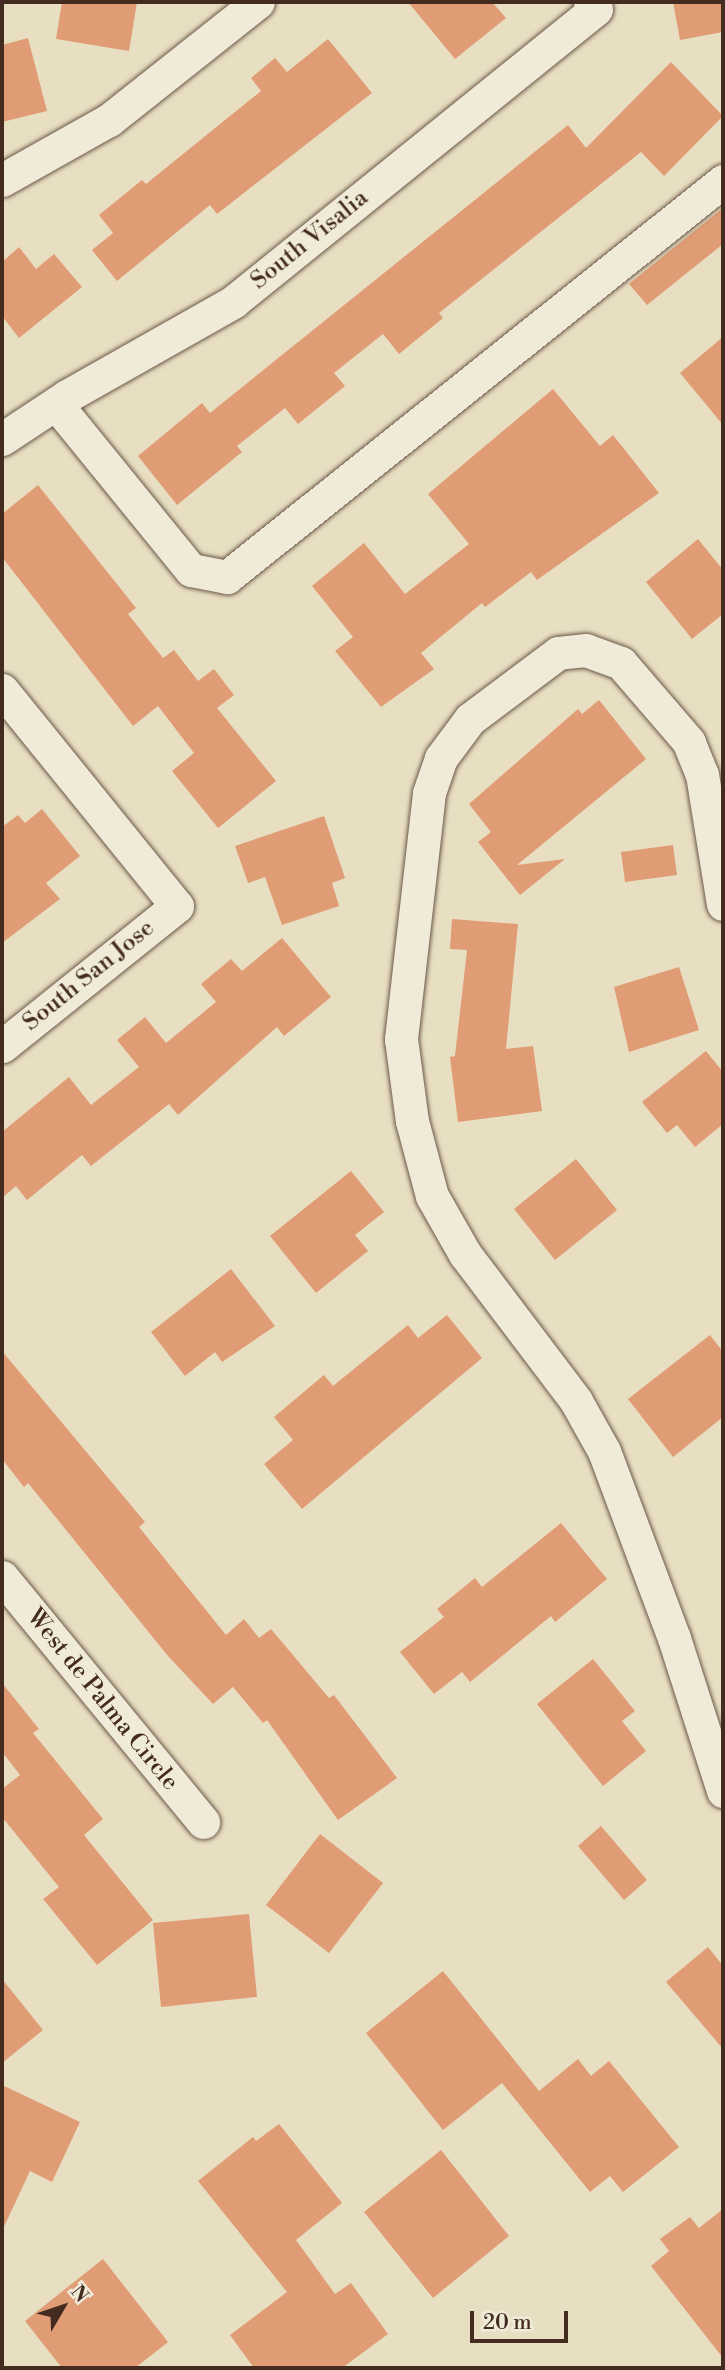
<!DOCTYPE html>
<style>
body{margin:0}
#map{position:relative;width:725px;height:2370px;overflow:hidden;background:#e8dfc3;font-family:"Libre Bodoni",serif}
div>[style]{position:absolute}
.building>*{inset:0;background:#e09c74}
.roads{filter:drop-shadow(0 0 2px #6c5848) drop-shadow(0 0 2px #6c5848)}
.minor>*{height:33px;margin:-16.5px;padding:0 16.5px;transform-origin:16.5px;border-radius:16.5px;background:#f0ead8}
span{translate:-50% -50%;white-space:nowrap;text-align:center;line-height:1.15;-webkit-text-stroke:5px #f0ead8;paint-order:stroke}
.street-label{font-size:24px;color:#432b1f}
.frame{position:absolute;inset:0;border:4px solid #432b1f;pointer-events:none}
.north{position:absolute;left:28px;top:2272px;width:70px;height:70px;-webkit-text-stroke:5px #f0ead8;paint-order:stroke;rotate:51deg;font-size:19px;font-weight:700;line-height:28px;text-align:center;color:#432b1f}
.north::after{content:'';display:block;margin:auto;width:24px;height:32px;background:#432b1f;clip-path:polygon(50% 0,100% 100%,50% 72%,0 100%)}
.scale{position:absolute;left:470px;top:2311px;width:98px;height:32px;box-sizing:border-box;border:4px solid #432b1f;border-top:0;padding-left:9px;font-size:21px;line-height:24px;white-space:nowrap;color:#432b1f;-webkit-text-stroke:5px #f0ead8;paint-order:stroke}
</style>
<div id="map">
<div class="building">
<i style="clip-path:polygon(62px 2px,137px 2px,129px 51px,56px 39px)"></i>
<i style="clip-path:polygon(408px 2px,492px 2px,506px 18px,455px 59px)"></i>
<i style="clip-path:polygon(673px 2px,723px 2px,723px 32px,680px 40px)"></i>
<i style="clip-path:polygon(28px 38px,47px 111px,2px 122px,2px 45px)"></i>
<i style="clip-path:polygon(328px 39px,372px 93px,217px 214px,210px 205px,117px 281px,92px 250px,113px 233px,99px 215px,142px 180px,146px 184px,261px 91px,251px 78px,275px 58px,287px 72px)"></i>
<i style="clip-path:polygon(671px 62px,723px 116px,664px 176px,641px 152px,439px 313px,443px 318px,399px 354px,383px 334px,334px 373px,345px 386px,298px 424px,285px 408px,237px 446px,242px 452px,177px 505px,138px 456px,202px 403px,210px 413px,568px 125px,586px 148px)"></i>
<i style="clip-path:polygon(723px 208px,723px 244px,647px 305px,629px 284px)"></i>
<i style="clip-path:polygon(19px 247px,36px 269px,54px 254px,82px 287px,19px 338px,2px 316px,2px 262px)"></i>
<i style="clip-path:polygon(723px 337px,723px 425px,680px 373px)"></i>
<i style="clip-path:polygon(553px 389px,600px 446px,613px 435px,659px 493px,537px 580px,531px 572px,485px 607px,482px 603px,421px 653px,434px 669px,381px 707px,335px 651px,353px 637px,312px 586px,364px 543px,405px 594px,469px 544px,428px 494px)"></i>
<i style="clip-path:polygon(38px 485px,136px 608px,128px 614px,163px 658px,174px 650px,198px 681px,214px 669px,234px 695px,217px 708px,276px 781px,218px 828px,172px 771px,194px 753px,158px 706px,133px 726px,2px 557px,2px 514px)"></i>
<i style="clip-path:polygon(698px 539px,723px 570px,723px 614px,692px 639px,646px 582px)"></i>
<i style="clip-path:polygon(599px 700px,646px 759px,517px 865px,565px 859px,520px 895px,478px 842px,491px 832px,469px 804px,578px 709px,582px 714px)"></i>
<i style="clip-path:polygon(42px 809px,80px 856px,46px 883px,60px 899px,2px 943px,2px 827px,18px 815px,25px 823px)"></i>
<i style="clip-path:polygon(324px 816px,345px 878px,332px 883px,339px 906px,282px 925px,265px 877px,248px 883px,235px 846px)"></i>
<i style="clip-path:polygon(673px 845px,677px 875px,625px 882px,621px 852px)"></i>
<i style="clip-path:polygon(452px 919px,518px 924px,506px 1049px,533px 1046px,542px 1111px,458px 1122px,450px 1057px,455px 1056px,467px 950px,450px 949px)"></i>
<i style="clip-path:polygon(282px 938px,331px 997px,284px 1036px,277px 1027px,178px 1115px,169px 1104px,91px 1166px,82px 1155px,27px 1200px,16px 1186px,2px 1198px,2px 1132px,69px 1077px,91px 1105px,139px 1067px,117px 1040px,145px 1017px,166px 1043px,216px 1002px,201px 984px,231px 959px,242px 971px)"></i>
<i style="clip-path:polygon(679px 967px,699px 1030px,629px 1052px,614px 987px)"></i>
<i style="clip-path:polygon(706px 1051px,723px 1072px,723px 1124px,695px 1147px,677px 1125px,667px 1133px,642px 1102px)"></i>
<i style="clip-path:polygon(576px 1159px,617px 1210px,555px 1260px,514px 1209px)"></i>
<i style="clip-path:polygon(351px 1171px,384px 1212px,355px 1235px,368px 1251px,316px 1293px,270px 1236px)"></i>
<i style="clip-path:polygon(231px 1269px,275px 1326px,222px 1362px,215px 1352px,185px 1376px,151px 1332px)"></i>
<i style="clip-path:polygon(447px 1315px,482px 1358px,302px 1509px,264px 1464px,293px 1440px,274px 1417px,324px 1375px,333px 1386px,408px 1325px,418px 1338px)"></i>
<i style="clip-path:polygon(710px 1335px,723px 1352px,723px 1417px,673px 1457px,628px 1399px)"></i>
<i style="clip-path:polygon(2px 1351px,145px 1522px,139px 1527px,226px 1635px,244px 1619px,259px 1638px,271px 1629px,329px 1698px,334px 1695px,397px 1778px,338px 1820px,267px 1720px,263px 1723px,233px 1687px,213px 1704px,168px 1656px,28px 1483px,24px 1487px,2px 1459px)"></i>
<i style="clip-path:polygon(561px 1523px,607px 1579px,555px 1622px,551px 1616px,470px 1682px,462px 1672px,434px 1694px,400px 1652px,444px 1617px,437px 1609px,475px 1578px,482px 1587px)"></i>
<i style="clip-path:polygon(593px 1659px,635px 1711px,622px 1721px,646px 1751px,603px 1786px,537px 1704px)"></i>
<i style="clip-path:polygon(2px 1683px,39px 1729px,33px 1733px,103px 1819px,84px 1835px,153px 1920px,97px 1965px,43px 1899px,59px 1887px,2px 1817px,2px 1789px,20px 1775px,2px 1752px)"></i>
<i style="clip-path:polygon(601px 1826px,647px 1880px,624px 1900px,578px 1846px)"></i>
<i style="clip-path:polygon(320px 1834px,383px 1883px,329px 1953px,266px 1905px)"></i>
<i style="clip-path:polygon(249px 1914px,257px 1997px,161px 2007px,153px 1923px)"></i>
<i style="clip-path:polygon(708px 1947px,723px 1966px,723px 2049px,666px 1982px)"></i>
<i style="clip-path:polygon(443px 1971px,539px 2091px,578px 2059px,591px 2076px,609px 2061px,679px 2147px,623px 2192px,610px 2176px,590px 2192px,502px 2083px,443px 2130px,366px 2033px)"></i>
<i style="clip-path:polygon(2px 1979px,43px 2030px,2px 2063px)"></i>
<i style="clip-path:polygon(2px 2085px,80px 2122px,52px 2182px,30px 2171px,2px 2231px)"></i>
<i style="clip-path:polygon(279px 2124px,342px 2203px,296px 2240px,335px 2294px,351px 2283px,388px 2334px,342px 2368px,254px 2368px,230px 2335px,287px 2292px,198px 2181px,253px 2137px,256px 2141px)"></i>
<i style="clip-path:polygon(441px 2150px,509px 2236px,433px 2298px,364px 2212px)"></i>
<i style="clip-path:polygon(723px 2209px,723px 2358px,651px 2266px,669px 2251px,660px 2239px,690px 2217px,699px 2228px)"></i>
<i style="clip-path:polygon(103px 2259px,168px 2342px,135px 2368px,62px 2368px,25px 2321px)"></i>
</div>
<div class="roads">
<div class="minor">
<i style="left:2px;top:180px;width:123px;rotate:-29.3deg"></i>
<i style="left:109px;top:120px;width:190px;rotate:-38.4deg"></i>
<i style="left:56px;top:404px;width:214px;rotate:50.9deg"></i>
<i style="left:191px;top:570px;width:37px;rotate:11deg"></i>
<i style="left:227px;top:577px;width:635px;rotate:-38.6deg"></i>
<i style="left:2px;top:439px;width:78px;rotate:-33.5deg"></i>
<i style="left:67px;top:396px;width:191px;rotate:-29.5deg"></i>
<i style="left:233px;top:302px;width:466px;rotate:-38.9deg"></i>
<i style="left:596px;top:9px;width:9px;rotate:-131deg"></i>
<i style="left:2px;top:690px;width:278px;rotate:51deg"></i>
<i style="left:177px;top:906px;width:224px;rotate:141.3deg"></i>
<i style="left:723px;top:904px;width:131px;rotate:-99.2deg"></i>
<i style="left:702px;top:775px;width:35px;rotate:-112deg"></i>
<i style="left:689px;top:742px;width:104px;rotate:-130.7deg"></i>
<i style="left:621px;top:663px;width:37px;rotate:-160deg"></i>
<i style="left:586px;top:650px;width:28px;rotate:174deg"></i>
<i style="left:558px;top:653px;width:110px;rotate:143.1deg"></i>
<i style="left:470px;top:719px;width:49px;rotate:126.6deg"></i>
<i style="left:441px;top:758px;width:37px;rotate:109deg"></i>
<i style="left:429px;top:793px;width:248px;rotate:96.5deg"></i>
<i style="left:401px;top:1039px;width:83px;rotate:82.4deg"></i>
<i style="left:412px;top:1121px;width:78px;rotate:75.1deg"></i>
<i style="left:432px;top:1196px;width:67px;rotate:60.4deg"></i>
<i style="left:465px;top:1254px;width:184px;rotate:52.9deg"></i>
<i style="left:576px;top:1401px;width:57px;rotate:60.8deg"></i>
<i style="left:604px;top:1451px;width:200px;rotate:69.5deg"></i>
<i style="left:674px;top:1638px;width:161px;rotate:72.2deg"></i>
<i style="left:2px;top:1577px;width:317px;rotate:50.6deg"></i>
</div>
</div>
<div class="street-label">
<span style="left:310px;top:240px;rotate:-39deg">South Visalia</span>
<span style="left:89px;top:976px;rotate:-39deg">South San Jose</span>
<span style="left:102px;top:1700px;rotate:51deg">West de Palma Circle</span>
</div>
<div class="frame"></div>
<div class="north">N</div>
<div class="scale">20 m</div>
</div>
